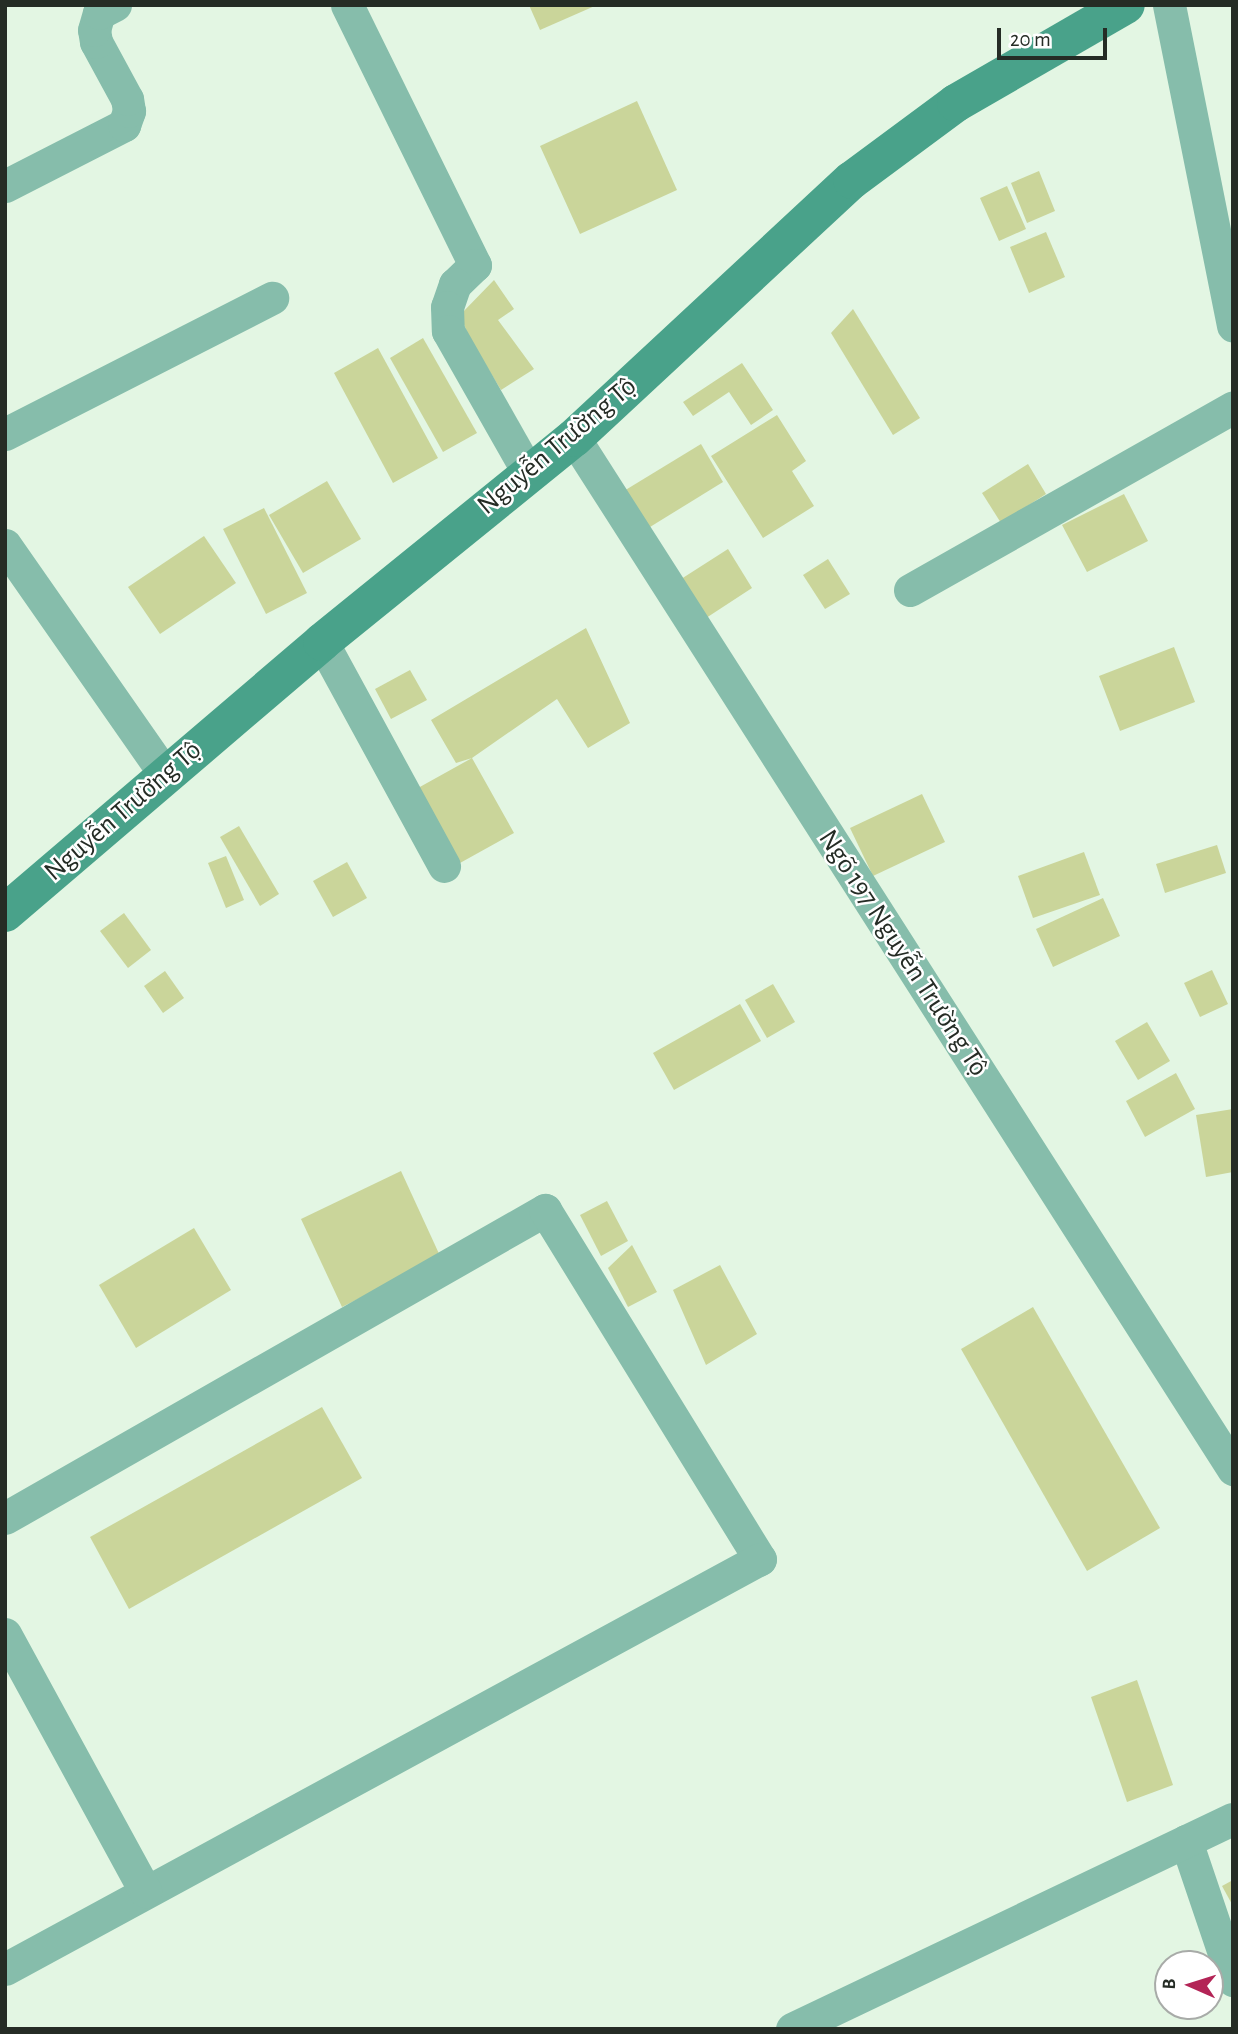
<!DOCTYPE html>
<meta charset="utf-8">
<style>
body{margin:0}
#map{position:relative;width:1238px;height:2034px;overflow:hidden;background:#e3f6e3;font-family:"Alegreya Sans",sans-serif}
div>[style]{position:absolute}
.building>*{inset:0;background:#cad59a}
.minor>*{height:33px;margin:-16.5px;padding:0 16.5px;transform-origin:16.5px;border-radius:16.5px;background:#86bdab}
.secondary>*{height:38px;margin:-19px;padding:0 19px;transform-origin:19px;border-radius:19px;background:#49a28a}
span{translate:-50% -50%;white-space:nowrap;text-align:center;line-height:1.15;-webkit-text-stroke:5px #fff;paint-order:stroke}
.street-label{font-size:28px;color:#252c25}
.frame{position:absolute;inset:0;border:7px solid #252c25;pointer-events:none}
.north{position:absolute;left:1154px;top:1950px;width:70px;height:70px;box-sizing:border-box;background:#fff;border:2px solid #a8aba8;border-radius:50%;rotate:273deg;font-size:19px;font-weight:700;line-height:28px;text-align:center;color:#252c25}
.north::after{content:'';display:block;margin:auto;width:24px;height:32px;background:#b32456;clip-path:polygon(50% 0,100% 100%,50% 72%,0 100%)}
.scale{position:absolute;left:997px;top:28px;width:110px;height:32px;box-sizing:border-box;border:4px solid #252c25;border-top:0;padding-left:9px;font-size:21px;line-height:24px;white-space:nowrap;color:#252c25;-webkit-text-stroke:5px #fff;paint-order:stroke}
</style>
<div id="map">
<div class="building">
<i style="clip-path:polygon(529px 5px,597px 5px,540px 30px)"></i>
<i style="clip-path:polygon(637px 101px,677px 190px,580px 234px,540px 146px)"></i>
<i style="clip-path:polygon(1039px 171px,1055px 211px,1027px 223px,1011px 183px)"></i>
<i style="clip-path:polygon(1007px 186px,1026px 229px,999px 241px,980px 198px)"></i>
<i style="clip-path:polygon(1046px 232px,1065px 277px,1029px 293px,1010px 247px)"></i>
<i style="clip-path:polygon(494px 280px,514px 309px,498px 320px,534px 369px,501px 390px,470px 339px,460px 315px)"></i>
<i style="clip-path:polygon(853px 309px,920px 418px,893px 435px,831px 333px)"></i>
<i style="clip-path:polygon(423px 338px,477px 433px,443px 452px,390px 358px)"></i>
<i style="clip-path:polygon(378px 348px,438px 458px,393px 483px,334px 373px)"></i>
<i style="clip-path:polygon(742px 363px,773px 410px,751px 425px,729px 392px,693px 416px,683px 402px)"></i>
<i style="clip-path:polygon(777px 415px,806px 461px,792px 471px,814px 506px,763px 538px,711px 456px)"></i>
<i style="clip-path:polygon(701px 444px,723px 482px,637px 535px,614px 497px)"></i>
<i style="clip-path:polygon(1028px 464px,1046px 494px,1001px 523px,982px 493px)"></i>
<i style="clip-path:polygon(327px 481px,361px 539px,303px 573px,269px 515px)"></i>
<i style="clip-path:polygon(1124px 494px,1148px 541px,1087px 572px,1062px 525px)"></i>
<i style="clip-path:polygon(264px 508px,307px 593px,266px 614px,223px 529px)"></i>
<i style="clip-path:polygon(204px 536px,236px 583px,160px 634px,128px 587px)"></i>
<i style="clip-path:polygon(728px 549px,752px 588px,703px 620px,678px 581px)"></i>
<i style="clip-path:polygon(828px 559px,850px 594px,825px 609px,803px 575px)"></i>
<i style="clip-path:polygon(586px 628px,630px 723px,588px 748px,557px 699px,472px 758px,514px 833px,460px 863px,418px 788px,472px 758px,456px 763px,431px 720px)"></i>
<i style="clip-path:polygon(1174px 647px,1195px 702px,1120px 731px,1099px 676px)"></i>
<i style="clip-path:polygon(410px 670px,427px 700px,391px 719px,375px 689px)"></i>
<i style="clip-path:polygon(922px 794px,945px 842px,873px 876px,850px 828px)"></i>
<i style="clip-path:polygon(239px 826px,279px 894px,260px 906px,220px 837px)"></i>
<i style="clip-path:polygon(1217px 845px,1226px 873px,1165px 893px,1156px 864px)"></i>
<i style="clip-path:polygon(1084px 852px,1100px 895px,1033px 918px,1018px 876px)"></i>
<i style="clip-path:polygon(226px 856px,244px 900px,226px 908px,208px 863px)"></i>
<i style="clip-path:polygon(347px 862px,367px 898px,333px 917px,313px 881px)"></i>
<i style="clip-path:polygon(1103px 898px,1120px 936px,1053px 967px,1036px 929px)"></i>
<i style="clip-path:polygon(124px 913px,151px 950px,128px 968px,100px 931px)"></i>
<i style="clip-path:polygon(1212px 970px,1228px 1004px,1200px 1017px,1184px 983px)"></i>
<i style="clip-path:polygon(165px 971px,184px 998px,163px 1013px,144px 986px)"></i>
<i style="clip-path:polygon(773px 984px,795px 1022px,767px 1038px,745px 1000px)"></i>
<i style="clip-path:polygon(740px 1004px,761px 1041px,674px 1090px,653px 1053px)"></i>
<i style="clip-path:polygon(1147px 1022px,1170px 1061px,1138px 1080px,1115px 1041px)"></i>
<i style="clip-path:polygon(1176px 1073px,1195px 1109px,1145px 1137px,1126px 1101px)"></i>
<i style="clip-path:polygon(1233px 1109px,1233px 1172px,1206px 1177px,1196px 1115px)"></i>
<i style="clip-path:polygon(401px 1171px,441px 1258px,342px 1307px,301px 1219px)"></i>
<i style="clip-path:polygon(607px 1201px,628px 1241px,601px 1256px,580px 1215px)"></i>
<i style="clip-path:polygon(194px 1228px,231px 1290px,136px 1348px,99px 1285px)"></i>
<i style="clip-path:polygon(632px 1245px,657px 1292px,628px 1307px,608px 1268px)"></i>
<i style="clip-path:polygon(720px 1265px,757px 1334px,706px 1365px,673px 1290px)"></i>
<i style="clip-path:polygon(1033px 1307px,1160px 1528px,1087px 1571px,961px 1349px)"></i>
<i style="clip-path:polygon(322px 1407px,362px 1478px,129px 1609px,90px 1537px)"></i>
<i style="clip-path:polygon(1137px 1680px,1173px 1785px,1127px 1802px,1091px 1697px)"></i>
<i style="clip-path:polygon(1233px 1880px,1233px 1906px,1222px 1886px)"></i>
</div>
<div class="minor">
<i style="left:347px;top:5px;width:290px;rotate:63.8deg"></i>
<i style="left:475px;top:265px;width:28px;rotate:136deg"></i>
<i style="left:455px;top:284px;width:24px;rotate:109deg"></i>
<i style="left:447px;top:307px;width:24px;rotate:88deg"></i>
<i style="left:448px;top:331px;width:162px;rotate:60.4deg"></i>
<i style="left:1169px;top:5px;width:327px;rotate:78.7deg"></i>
<i style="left:5px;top:186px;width:134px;rotate:-27.1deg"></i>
<i style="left:124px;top:125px;width:15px;rotate:-70deg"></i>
<i style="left:129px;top:111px;width:12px;rotate:-99deg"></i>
<i style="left:127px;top:99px;width:65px;rotate:-118.5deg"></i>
<i style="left:96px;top:42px;width:12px;rotate:-99deg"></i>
<i style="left:94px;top:30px;width:18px;rotate:-74deg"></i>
<i style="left:99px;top:13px;width:18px;rotate:-27deg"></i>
<i style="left:5px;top:434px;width:300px;rotate:-27deg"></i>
<i style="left:574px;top:438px;width:1224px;rotate:57.41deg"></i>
<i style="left:5px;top:545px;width:279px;rotate:55.1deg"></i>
<i style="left:910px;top:590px;width:371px;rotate:-29.5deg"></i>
<i style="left:322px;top:642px;width:255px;rotate:61.4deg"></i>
<i style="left:5px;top:1518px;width:622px;rotate:-29.7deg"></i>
<i style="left:545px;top:1210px;width:410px;rotate:58.4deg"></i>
<i style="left:760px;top:1559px;width:859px;rotate:151.5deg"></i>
<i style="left:5px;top:1634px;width:293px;rotate:61.4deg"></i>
<i style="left:1186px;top:1841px;width:147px;rotate:71.3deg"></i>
<i style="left:792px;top:2029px;width:488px;rotate:-25.5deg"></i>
</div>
<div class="secondary">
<i style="left:5px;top:913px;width:417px;rotate:-40.5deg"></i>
<i style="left:322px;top:642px;width:324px;rotate:-39deg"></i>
<i style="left:574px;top:438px;width:379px;rotate:-42.9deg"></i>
<i style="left:852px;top:180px;width:129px;rotate:-36.5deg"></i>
<i style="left:956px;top:103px;width:196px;rotate:-30deg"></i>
</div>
<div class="street-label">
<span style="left:557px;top:446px;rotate:-40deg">Nguyễn Trường Tộ</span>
<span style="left:123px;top:811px;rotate:-41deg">Nguyễn Trường Tộ</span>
<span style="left:903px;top:953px;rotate:57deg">Ngõ 197 Nguyễn Trường Tộ</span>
</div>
<div class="frame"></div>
<div class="north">B</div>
<div class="scale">20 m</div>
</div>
